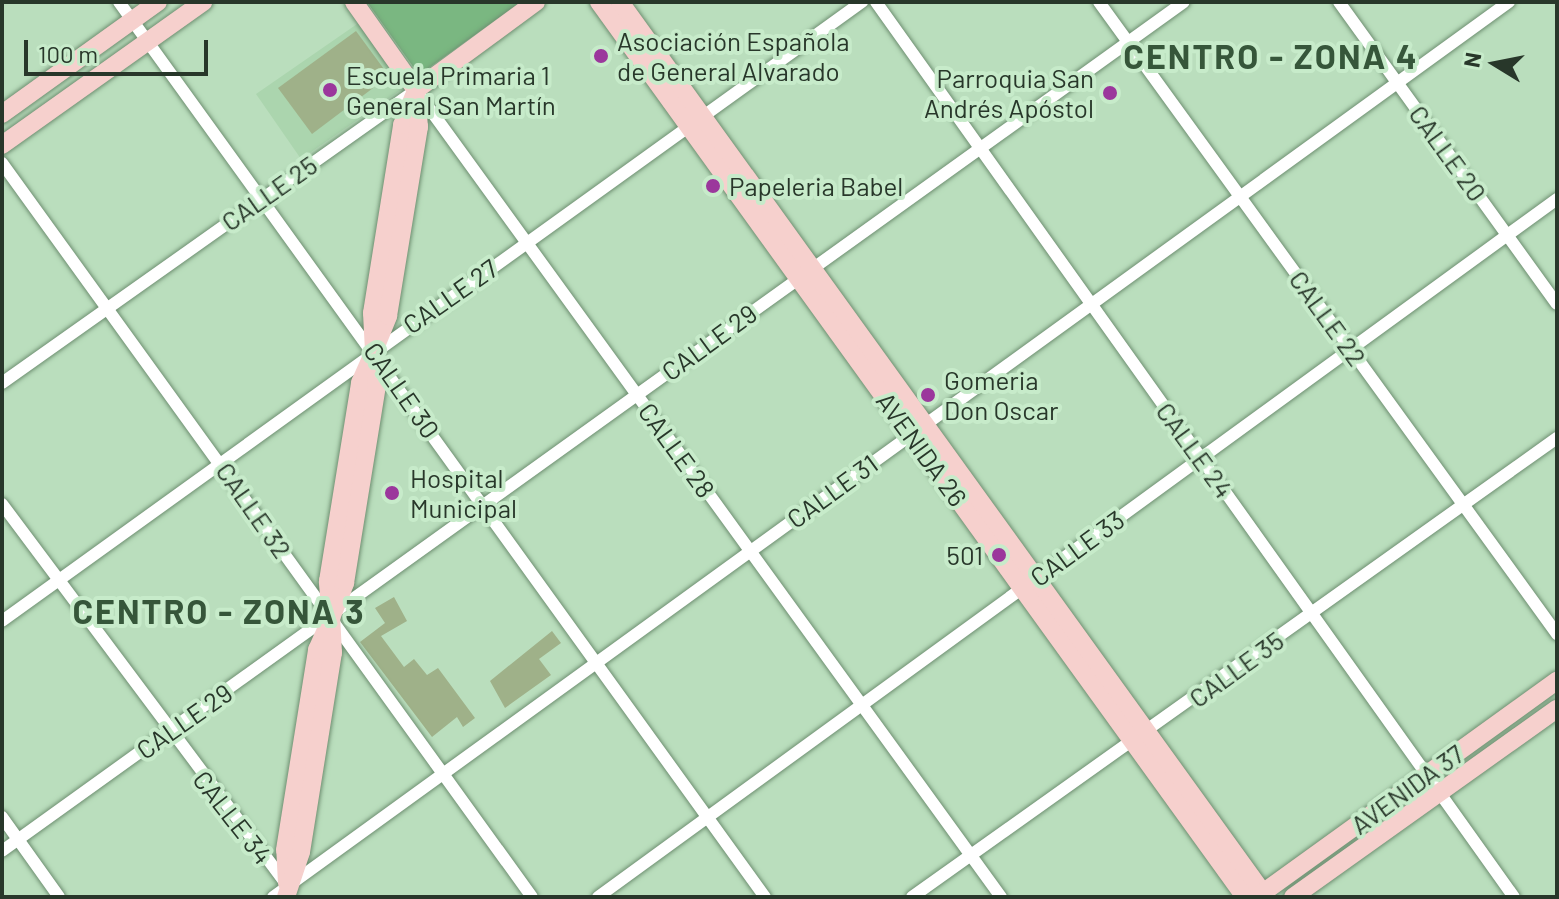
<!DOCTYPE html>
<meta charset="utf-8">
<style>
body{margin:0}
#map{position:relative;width:1559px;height:899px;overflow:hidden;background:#badebd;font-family:Barlow,sans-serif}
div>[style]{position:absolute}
.built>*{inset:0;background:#abd5ae}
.green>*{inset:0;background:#7ab781}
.building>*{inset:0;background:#9fb189}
.roads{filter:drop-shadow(0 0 2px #6e8f71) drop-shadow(0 0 2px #6e8f71)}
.street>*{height:12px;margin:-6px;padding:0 6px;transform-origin:6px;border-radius:6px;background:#fff}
.secondary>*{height:18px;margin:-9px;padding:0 9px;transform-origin:9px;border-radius:9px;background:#f6d0cd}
.dots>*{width:22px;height:22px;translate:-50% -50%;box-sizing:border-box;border:4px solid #c7ebca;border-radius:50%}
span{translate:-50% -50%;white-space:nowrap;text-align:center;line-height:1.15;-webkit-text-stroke:8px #c7ebca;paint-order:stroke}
.poi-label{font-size:26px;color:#28372a}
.left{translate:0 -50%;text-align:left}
.right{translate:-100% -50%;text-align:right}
.street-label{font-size:26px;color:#28372a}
.district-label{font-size:34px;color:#36563a;font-weight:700;letter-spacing:2px}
.frame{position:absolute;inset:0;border:4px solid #28372a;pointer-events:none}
.north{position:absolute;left:1455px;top:24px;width:80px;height:80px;-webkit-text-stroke:6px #c7ebca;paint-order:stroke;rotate:280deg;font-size:22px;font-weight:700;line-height:32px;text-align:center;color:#28372a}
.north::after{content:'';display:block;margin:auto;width:28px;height:36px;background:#28372a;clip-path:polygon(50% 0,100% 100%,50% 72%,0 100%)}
.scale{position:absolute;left:24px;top:40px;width:184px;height:36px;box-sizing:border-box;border:4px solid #28372a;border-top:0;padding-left:10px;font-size:24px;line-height:28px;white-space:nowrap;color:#28372a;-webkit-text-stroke:6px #c7ebca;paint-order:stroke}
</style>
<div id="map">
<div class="built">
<i style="clip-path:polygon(360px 22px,405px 87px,301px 159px,256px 94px)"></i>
</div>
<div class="green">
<i style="clip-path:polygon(367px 2px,521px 2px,419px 75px)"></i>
</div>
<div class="building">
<i style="clip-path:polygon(356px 31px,389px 76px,312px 134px,278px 88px)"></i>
<i style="clip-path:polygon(394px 597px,407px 621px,381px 636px,404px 667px,414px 659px,427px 675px,438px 668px,475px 718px,463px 727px,457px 717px,432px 737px,360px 642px,385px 623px,375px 608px)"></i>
<i style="clip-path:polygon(552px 631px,561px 643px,539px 659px,551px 675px,505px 708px,490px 681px)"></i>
</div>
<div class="roads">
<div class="street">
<i style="left:119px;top:2px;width:1104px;rotate:54.18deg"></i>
<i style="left:876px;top:2px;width:1099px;rotate:54.52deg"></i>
<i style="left:1099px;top:2px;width:781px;rotate:54.07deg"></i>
<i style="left:1339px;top:2px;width:372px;rotate:54.2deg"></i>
<i style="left:2px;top:163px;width:905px;rotate:54.17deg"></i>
<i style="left:2px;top:383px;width:507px;rotate:-35.29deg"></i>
<i style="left:416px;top:90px;width:997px;rotate:54.06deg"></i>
<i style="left:2px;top:504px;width:474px;rotate:53.2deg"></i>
<i style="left:2px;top:621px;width:1060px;rotate:-35.75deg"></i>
<i style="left:2px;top:817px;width:98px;rotate:54.5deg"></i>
<i style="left:2px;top:851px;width:1455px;rotate:-35.69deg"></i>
<i style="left:273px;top:897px;width:1526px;rotate:-35.91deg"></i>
<i style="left:598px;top:897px;width:1186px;rotate:-36.05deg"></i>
<i style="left:912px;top:897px;width:792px;rotate:-35.44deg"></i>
</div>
<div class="secondary">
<i style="left:354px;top:2px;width:108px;rotate:54.8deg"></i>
<i style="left:599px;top:2px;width:1104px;rotate:54.18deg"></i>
<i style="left:620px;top:2px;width:1104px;rotate:54.18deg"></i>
<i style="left:416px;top:90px;width:149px;rotate:-36.3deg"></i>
<i style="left:2px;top:114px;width:192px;rotate:-35.7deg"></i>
<i style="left:2px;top:145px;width:247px;rotate:-35.4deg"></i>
<i style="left:287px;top:883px;width:33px;rotate:-93deg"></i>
<i style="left:285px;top:850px;width:203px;rotate:-80.9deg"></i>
<i style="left:317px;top:650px;width:35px;rotate:-66deg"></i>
<i style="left:331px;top:618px;width:37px;rotate:-95deg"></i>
<i style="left:328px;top:581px;width:201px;rotate:-80.8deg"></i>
<i style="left:360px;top:383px;width:35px;rotate:-66deg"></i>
<i style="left:374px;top:351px;width:38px;rotate:-93deg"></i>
<i style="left:372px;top:313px;width:190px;rotate:-80.9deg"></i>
<i style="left:402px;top:125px;width:31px;rotate:-68deg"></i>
<i style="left:286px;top:897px;width:47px;rotate:-71.6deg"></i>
<i style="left:301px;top:852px;width:202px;rotate:-80.9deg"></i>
<i style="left:333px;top:653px;width:35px;rotate:-93deg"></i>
<i style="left:331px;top:618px;width:38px;rotate:-68deg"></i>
<i style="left:345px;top:583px;width:200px;rotate:-80.8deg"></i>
<i style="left:377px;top:386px;width:35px;rotate:-95deg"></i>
<i style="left:374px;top:351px;width:38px;rotate:-68deg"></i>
<i style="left:388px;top:316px;width:192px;rotate:-80.7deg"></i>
<i style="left:419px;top:127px;width:37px;rotate:-95deg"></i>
<i style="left:1257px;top:897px;width:370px;rotate:-35.8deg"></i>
<i style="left:1293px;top:897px;width:324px;rotate:-35.5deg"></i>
</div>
</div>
<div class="dots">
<i style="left:601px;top:56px;background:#9b379c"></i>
<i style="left:330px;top:90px;background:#9b379c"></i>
<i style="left:1110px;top:93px;background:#9b379c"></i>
<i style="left:713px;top:186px;background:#9b379c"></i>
<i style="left:928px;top:395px;background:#9b379c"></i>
<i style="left:392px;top:493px;background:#9b379c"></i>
<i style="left:999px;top:555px;background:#9b379c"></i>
</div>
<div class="poi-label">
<span class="left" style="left:617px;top:56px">Asociación Española<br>de General Alvarado</span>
<span class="left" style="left:346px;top:90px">Escuela Primaria 1<br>General San Martín</span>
<span class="right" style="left:1094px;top:93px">Parroquia San<br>Andrés Apóstol</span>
<span class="left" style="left:729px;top:186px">Papeleria Babel</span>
<span class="left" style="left:944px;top:395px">Gomeria<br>Don Oscar</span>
<span class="left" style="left:410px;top:493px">Hospital<br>Municipal</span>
<span class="right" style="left:983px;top:555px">501</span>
</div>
<div class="street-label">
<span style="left:1448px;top:153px;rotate:54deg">CALLE 20</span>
<span style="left:269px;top:193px;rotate:-35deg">CALLE 25</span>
<span style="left:450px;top:296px;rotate:-35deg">CALLE 27</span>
<span style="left:1328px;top:318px;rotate:54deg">CALLE 22</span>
<span style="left:709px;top:342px;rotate:-36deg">CALLE 29</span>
<span style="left:402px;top:390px;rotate:55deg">CALLE 30</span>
<span style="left:922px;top:449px;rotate:54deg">AVENIDA 26</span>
<span style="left:677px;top:450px;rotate:54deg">CALLE 28</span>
<span style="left:1195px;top:450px;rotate:54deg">CALLE 24</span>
<span style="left:832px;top:491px;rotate:-36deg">CALLE 31</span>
<span style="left:254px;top:510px;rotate:55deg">CALLE 32</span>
<span style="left:1077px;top:548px;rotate:-36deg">CALLE 33</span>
<span style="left:1236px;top:669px;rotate:-36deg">CALLE 35</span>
<span style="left:184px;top:721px;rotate:-35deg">CALLE 29</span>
<span style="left:1407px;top:789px;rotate:-36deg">AVENIDA 37</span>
<span style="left:233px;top:817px;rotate:52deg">CALLE 34</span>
</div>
<div class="district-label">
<span style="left:1271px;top:56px">CENTRO - ZONA 4</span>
<span style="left:219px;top:611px">CENTRO - ZONA 3</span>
</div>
<div class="frame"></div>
<div class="north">N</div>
<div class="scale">100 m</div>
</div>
